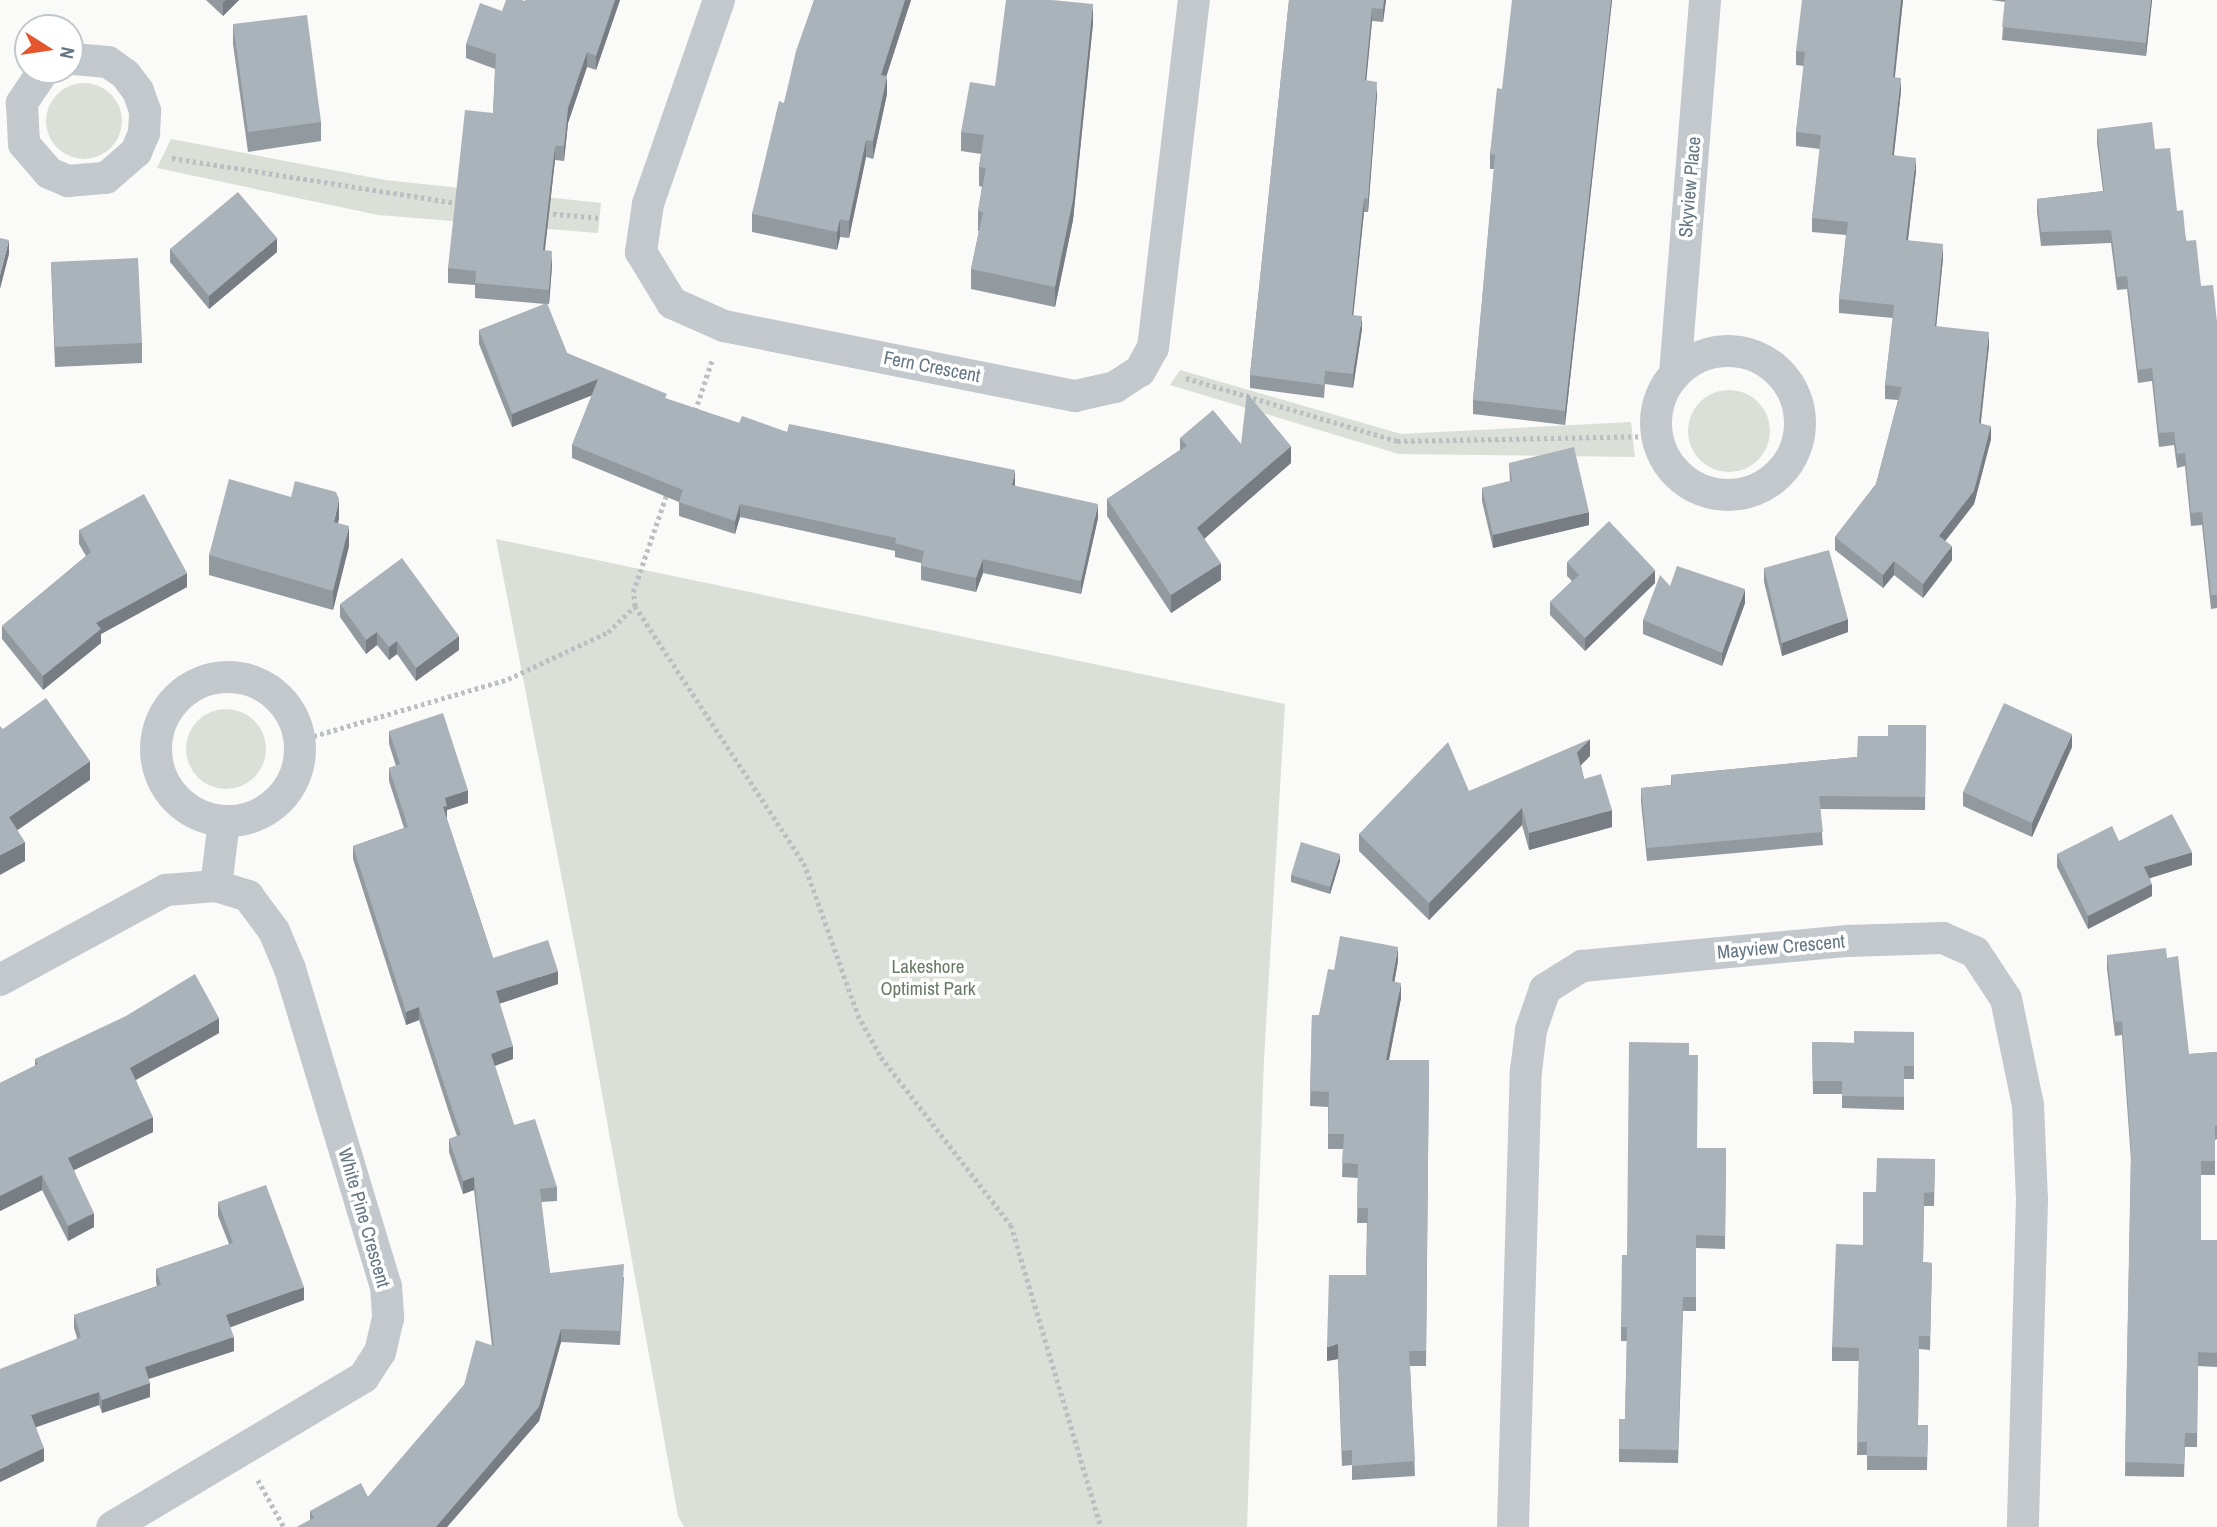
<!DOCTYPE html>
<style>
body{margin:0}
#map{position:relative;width:2217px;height:1527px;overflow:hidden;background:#fafaf8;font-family:"Archivo Narrow",sans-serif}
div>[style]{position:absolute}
.green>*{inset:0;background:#dadfd7}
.round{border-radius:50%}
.path>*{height:4.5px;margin-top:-2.25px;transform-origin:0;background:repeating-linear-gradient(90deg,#bbbfc2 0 3.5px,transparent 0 7px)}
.street>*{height:32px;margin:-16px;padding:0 16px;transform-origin:16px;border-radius:16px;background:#c3c8cc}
.street>.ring{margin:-16px;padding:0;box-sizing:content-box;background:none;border:32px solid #c3c8cc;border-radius:50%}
.wall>*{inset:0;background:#929a9f}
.shaded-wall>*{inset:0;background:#777d82}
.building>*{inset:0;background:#aab3b9}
span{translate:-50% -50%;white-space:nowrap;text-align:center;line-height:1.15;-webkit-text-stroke:7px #fff;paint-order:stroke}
.street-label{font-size:19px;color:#657683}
.park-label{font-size:19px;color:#687a64}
.north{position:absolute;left:14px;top:14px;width:70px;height:70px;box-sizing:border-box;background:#fff;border:2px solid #c1c8cd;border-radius:50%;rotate:102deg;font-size:19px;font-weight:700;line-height:28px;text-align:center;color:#657683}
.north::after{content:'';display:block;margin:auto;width:24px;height:32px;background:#e4572e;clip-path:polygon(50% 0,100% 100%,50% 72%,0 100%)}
</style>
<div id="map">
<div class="green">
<i class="round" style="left:46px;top:83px;width:76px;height:76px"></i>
<i style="clip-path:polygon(171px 139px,385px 180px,601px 203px,598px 233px,378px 215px,157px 168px)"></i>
<i style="clip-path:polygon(1180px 370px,1401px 434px,1631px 422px,1635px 457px,1399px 454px,1170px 385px)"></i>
<i class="round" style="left:1688px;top:390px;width:82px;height:82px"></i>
<i style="clip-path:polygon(496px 539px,1285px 704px,1264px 1059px,1247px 1527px,684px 1527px,678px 1516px,581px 977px)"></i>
<i class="round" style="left:186px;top:709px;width:80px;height:80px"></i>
</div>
<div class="path">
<i style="left:172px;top:158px;width:293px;rotate:9deg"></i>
<i style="left:546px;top:213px;width:55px;rotate:5.2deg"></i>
<i style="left:1186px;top:378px;width:220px;rotate:16.6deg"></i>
<i style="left:1397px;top:441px;width:260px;rotate:-1.1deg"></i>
<i style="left:695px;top:411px;width:54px;rotate:-71.6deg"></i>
<i style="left:635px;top:606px;width:308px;rotate:56.7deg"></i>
<i style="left:804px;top:863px;width:161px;rotate:70.4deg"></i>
<i style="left:858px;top:1015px;width:48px;rotate:61.3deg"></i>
<i style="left:881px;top:1057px;width:212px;rotate:52.3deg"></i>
<i style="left:1011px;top:1225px;width:315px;rotate:73.4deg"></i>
<i style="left:300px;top:740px;width:217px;rotate:-16.3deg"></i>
<i style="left:508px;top:679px;width:110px;rotate:-25.2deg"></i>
<i style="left:608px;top:632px;width:37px;rotate:-44deg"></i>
<i style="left:635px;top:606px;width:14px;rotate:-98deg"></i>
<i style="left:633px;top:592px;width:105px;rotate:-71deg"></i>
<i style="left:258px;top:1480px;width:54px;rotate:61deg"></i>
</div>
<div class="street">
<i style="left:719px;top:0;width:216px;rotate:109.2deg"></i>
<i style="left:648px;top:204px;width:49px;rotate:98.3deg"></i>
<i style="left:641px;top:252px;width:60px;rotate:58.7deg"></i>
<i style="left:672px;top:303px;width:57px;rotate:23.9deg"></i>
<i style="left:724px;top:326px;width:358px;rotate:11.3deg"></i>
<i style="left:1075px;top:396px;width:41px;rotate:-12.7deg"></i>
<i style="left:1115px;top:387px;width:30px;rotate:-33deg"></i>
<i style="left:1140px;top:371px;width:26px;rotate:-61deg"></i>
<i style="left:1153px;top:348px;width:350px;rotate:-83.3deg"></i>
<i style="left:44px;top:70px;width:40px;rotate:124deg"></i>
<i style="left:22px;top:103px;width:41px;rotate:87.2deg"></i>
<i style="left:24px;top:144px;width:38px;rotate:49deg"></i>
<i style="left:49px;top:173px;width:21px;rotate:23deg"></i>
<i style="left:68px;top:181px;width:38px;rotate:-5deg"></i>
<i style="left:106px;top:178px;width:40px;rotate:-41deg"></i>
<i style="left:136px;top:152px;width:21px;rotate:-67deg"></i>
<i style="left:144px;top:133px;width:22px;rotate:-87deg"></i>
<i style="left:145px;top:111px;width:21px;rotate:-109deg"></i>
<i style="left:138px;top:91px;width:21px;rotate:-127deg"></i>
<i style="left:125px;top:74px;width:21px;rotate:-145deg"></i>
<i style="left:108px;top:62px;width:38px;rotate:-175deg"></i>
<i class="ring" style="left:1656px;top:351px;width:112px;height:112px"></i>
<i style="left:1675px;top:374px;width:375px;rotate:-85.4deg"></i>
<i class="ring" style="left:156px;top:677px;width:112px;height:112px"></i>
<i style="left:216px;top:886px;width:64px;rotate:-82.9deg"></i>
<i style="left:0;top:980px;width:189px;rotate:-28.5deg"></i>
<i style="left:166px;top:890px;width:50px;rotate:-4.6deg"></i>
<i style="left:216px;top:886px;width:34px;rotate:17deg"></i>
<i style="left:248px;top:896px;width:44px;rotate:53.4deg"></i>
<i style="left:274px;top:931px;width:41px;rotate:67.2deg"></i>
<i style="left:290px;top:969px;width:331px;rotate:73.2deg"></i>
<i style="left:386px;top:1286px;width:32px;rotate:86deg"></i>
<i style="left:388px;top:1318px;width:35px;rotate:103deg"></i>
<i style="left:380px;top:1352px;width:30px;rotate:123deg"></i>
<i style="left:364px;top:1377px;width:293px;rotate:149.2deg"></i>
<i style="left:1513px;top:1527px;width:456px;rotate:-88.4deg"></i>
<i style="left:1526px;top:1071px;width:41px;rotate:-83deg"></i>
<i style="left:1531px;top:1030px;width:43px;rotate:-71.1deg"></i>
<i style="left:1545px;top:989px;width:44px;rotate:-31.9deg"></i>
<i style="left:1582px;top:966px;width:267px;rotate:-5.4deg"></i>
<i style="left:1848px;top:941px;width:95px;rotate:-1.8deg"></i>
<i style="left:1943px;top:938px;width:35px;rotate:24deg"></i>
<i style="left:1975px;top:952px;width:56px;rotate:56.6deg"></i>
<i style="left:2006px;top:999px;width:108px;rotate:78.3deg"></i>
<i style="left:2028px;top:1105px;width:94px;rotate:87.6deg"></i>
<i style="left:2032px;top:1199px;width:328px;rotate:91.6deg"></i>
</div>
<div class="wall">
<i style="clip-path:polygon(206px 0,239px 0,223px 16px)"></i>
<i style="clip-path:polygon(620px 0,596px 70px,587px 67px,568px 123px,564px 161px,555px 160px,545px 250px,552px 266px,549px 304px,547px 304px,567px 353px,667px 399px,739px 423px,787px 432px,1015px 484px,1015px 486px,1098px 518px,1081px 594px,983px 573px,976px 592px,921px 580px,921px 563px,895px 557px,895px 551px,740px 517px,735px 534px,679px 516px,679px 502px,572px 458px,572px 445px,592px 395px,512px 427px,479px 344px,479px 330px,545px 304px,475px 298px,475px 285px,448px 283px,448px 268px,493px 113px,495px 69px,466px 58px,466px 44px,502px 11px,525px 1px)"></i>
<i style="clip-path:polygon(814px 0,911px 0,886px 76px,887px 94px,873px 159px,866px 157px,849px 238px,840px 237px,837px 250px,752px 232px,752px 214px)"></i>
<i style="clip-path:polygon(1289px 0,1386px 0,1383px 22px,1372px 21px,1366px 80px,1377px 95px,1368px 212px,1364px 212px,1353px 315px,1362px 329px,1353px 388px,1325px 384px,1324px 398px,1250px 388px,1250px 375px)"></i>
<i style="clip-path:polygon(1612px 0,1565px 425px,1473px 414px,1473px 400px,1494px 169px,1490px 169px,1490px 154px,1502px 89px)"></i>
<i style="clip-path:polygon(1903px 0,1895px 77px,1901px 91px,1894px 155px,1916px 171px,1908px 241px,1943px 258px,1936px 326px,1989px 345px,1981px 423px,1991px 439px,1974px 504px,1945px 541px,1952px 560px,1923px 598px,1894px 575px,1883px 588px,1835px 550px,1835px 537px,1876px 484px,1898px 400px,1885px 399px,1885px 385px,1893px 318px,1839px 313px,1839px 299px,1846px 235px,1812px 232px,1812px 218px,1820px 149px,1796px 146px,1796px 132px,1804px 66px,1796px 65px,1796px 51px)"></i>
<i style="clip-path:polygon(1991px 0,2152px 0,2146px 56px,2002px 40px,2005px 2px)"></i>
<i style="clip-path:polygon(1093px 23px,1073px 220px,1055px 307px,971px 289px,971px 269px,979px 231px,978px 231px,978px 211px,982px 187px,979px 186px,979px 167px,981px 154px,961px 151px,961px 132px,995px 86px)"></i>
<i style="clip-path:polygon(233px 24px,321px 122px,321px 141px,248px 152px,233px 44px)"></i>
<i style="clip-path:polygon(2097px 129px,2155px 149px,2177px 211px,2201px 286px,2217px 322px,2217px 608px,2211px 609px,2202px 525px,2191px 526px,2185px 466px,2177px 468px,2174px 445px,2159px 447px,2152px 381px,2138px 383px,2127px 289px,2117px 290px,2111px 243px,2041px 246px,2037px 212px,2037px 199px,2103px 191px,2097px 143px)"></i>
<i style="clip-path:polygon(170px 249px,277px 252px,209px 309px,170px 262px)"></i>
<i style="clip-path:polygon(51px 262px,142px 343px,142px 363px,55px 367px)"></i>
<i style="clip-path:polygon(1180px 438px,1241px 444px,1291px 463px,1204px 539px,1221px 580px,1171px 613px,1107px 516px,1107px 499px,1180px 450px)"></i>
<i style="clip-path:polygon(1509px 463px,1589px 525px,1493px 548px,1482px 501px,1482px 488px,1510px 481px)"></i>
<i style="clip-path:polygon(339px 518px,338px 523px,349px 546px,333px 610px,209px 575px,209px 555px)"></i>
<i style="clip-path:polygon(79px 530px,187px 587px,101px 634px,101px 643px,43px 690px,2px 639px,2px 626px,86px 556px,79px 544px)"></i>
<i style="clip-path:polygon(1567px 562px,1655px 583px,1585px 651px,1550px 615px,1550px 602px,1572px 581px,1567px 576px)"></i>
<i style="clip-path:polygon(1764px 568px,1848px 632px,1782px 656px,1764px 582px)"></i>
<i style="clip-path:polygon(1670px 586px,1745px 603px,1722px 666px,1643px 634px,1643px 620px)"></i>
<i style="clip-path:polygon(340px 604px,459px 650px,416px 681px,397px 654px,389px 660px,377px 645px,366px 654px,340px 617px)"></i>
<i style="clip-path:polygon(1926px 725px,1925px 810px,1820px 809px,1823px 845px,1647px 861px,1641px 802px,1641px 788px,1671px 785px,1671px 775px,1857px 757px,1888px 736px)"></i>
<i style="clip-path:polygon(389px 731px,468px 803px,447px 810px,447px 819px,493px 958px,558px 984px,499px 1003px,513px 1059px,495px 1066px,514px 1125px,557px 1187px,557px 1201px,541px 1202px,550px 1273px,624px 1277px,620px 1345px,561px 1342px,539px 1421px,447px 1527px,297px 1527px,310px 1520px,310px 1511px,368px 1497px,464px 1385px,492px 1346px,474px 1190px,463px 1194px,449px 1152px,449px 1139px,457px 1136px,453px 1125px,419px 1020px,406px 1025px,353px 859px,353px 846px,404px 828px,389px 781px,389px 768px,396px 766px,389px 744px)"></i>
<i style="clip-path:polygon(2072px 747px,2032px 837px,1963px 806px,1963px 792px)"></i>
<i style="clip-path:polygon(1590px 756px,1581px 765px,1584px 779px,1612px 827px,1529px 850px,1522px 825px,1429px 920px,1359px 851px,1359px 834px,1469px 791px)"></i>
<i style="clip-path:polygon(2119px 841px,2192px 865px,2150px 878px,2152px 896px,2088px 929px,2057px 867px,2057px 854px)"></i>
<i style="clip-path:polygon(1340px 861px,1330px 894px,1291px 882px,1291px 875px)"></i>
<i style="clip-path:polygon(2107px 955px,2167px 958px,2189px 1054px,2217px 1052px,2217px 1139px,2215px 1140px,2215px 1175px,2201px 1175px,2201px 1240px,2217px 1240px,2217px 1367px,2198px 1366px,2197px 1447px,2185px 1447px,2184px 1477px,2125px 1476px,2131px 1160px,2122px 1035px,2115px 1036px,2107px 969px)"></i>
<i style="clip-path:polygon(1398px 961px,1394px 982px,1401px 998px,1389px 1060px,1429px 1060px,1426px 1366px,1410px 1366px,1415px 1476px,1352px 1480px,1352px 1465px,1342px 1466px,1338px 1359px,1327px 1361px,1366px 1275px,1367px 1223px,1357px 1223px,1358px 1178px,1342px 1177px,1343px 1149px,1328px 1149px,1328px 1107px,1310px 1106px,1312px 1015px,1319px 1015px,1334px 970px)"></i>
<i style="clip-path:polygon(1914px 1032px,1914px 1079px,1904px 1079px,1904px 1110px,1842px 1108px,1842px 1094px,1813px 1094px,1812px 1042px,1854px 1043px)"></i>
<i style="clip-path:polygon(219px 1033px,136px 1080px,153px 1132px,74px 1170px,94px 1227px,68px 1241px,42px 1190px,0 1211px,0 1083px,35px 1066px,35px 1059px)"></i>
<i style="clip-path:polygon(1689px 1055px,1697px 1148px,1726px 1148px,1725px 1249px,1696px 1248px,1696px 1311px,1683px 1311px,1678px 1463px,1619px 1462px,1619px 1419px,1625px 1419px,1627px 1341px,1621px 1341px,1621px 1327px,1627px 1255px)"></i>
<i style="clip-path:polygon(1935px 1159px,1934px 1206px,1924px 1206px,1923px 1262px,1932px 1263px,1930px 1350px,1919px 1349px,1918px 1425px,1928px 1425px,1927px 1470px,1867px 1470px,1867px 1455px,1857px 1455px,1859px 1361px,1832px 1361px,1832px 1347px,1863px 1245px,1876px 1192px)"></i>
<i style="clip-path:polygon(218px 1202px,304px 1300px,230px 1327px,234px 1351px,149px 1379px,150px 1397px,102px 1413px,99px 1405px,36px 1427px,44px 1461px,0 1482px,77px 1338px,74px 1328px,74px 1315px,157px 1286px,156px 1282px,156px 1269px,229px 1244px,218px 1216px)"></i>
</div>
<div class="shaded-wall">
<i style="clip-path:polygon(226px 0,239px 0,223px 16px,223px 3px)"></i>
<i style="clip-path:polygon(615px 0,620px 0,596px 70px,596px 56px)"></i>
<i style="clip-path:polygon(905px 0,911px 0,881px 93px,881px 75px)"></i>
<i style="clip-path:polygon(1384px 0,1386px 0,1383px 22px,1383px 9px)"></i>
<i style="clip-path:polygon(1611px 0,1612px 0,1565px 425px,1565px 411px)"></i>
<i style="clip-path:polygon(1901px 0,1903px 0,1893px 90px,1893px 77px)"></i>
<i style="clip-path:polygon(2151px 0,2152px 0,2146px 56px,2146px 43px)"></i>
<i style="clip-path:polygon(1093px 4px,1093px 23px,1073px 220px,1055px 307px,1055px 287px)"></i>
<i style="clip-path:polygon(1372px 8px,1372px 21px,1365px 94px,1365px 80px)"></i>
<i style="clip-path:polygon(587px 52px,587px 67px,568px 123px,564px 161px,564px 146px,568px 108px)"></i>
<i style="clip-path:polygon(887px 76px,887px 94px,873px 159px,873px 141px)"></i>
<i style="clip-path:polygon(1901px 78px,1901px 91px,1892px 169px,1892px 155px)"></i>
<i style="clip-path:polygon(1377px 82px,1377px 95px,1368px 212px,1368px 199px)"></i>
<i style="clip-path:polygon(866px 140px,866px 157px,849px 238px,849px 221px)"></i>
<i style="clip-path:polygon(555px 146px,555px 160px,543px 265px,543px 250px)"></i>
<i style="clip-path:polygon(1916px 158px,1916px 171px,1906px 254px,1906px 240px)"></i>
<i style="clip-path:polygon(1364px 198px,1364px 212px,1352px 328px,1352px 315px)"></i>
<i style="clip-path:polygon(840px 219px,840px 237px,837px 250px,837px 232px)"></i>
<i style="clip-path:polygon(277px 238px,277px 252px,209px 309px,209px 296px)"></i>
<i style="clip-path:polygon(9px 240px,9px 254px,0 289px,0 275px)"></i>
<i style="clip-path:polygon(1943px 244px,1943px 258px,1935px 339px,1935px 326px)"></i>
<i style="clip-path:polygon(552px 251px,552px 266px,549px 304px,549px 290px)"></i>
<i style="clip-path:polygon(1362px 316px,1362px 329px,1353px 388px,1353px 374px)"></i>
<i style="clip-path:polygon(1989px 332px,1989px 345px,1979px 436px,1979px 423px)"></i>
<i style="clip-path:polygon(598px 379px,598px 393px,512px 427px,512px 414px)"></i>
<i style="clip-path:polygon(1991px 426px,1991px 439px,1974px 504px,1939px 549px,1939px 536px)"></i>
<i style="clip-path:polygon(1291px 446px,1291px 463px,1197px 545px,1197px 528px)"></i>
<i style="clip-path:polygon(1015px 470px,1015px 484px,1012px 498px,1012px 485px)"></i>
<i style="clip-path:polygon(339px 499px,339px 518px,334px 542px,334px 522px)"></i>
<i style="clip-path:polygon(740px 504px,740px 517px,735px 534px,735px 521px)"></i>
<i style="clip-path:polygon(1098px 504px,1098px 518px,1081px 594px,1081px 581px)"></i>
<i style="clip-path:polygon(1589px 512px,1589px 525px,1493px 548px,1493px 535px)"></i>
<i style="clip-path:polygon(349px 526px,349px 546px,333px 610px,333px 591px)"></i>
<i style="clip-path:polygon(1952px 546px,1952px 560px,1923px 598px,1923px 584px)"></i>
<i style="clip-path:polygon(983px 559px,983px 573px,976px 592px,976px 578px)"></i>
<i style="clip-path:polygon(1894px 561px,1894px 575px,1883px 588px,1883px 575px)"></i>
<i style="clip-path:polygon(1221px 563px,1221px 580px,1171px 613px,1171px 595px)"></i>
<i style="clip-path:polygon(1655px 570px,1655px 583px,1585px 651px,1585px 638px)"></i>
<i style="clip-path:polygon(187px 573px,187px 587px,101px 634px,101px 643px,43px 690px,43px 676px,96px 623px)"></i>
<i style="clip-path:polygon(1745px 589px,1745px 603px,1722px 666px,1722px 653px)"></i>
<i style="clip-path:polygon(1848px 619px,1848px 632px,1782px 656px,1782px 643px)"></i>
<i style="clip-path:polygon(377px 632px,377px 645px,366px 654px,366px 640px)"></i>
<i style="clip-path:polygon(459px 636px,459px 650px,416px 681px,416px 668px)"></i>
<i style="clip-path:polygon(397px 641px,397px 654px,389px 660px,389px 647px)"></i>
<i style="clip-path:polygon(2072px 734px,2072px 747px,2032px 837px,2032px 823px)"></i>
<i style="clip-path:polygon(1590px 739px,1590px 756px,1577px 769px,1577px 752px)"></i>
<i style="clip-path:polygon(90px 761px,90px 780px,9px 836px,9px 817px)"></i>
<i style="clip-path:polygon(468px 790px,468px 803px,447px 810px,447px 819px,443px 807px,445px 798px)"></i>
<i style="clip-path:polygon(1522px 808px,1522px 825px,1429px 920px,1429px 903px)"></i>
<i style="clip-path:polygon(1612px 810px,1612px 827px,1529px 850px,1529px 833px)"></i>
<i style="clip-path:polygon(25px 842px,25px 861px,0 875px,0 855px)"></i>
<i style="clip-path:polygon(2192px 852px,2192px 865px,2144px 880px,2144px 867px)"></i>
<i style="clip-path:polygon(1340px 854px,1340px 861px,1330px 894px,1330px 887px)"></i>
<i style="clip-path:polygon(2152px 884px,2152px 896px,2088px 929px,2088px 916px)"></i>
<i style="clip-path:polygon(1398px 947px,1398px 961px,1392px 996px,1392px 981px)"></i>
<i style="clip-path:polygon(558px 971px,558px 984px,496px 1005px,496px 991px)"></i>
<i style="clip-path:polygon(1401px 983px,1401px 998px,1386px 1074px,1386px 1060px)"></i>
<i style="clip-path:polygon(419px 1007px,419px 1020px,406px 1025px,406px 1012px)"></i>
<i style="clip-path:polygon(219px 1018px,219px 1033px,130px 1083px,130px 1068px)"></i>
<i style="clip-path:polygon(513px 1046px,513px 1059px,491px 1067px,491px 1054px)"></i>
<i style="clip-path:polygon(153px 1117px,153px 1132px,68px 1173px,68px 1158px)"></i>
<i style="clip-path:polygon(42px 1175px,42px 1190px,0 1211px,0 1196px)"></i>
<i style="clip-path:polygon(474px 1177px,474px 1190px,463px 1194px,463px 1181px)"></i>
<i style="clip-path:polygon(94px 1213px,94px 1227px,68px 1241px,68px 1226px)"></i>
<i style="clip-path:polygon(304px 1287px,304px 1300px,226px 1329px,226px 1315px)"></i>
<i style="clip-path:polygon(561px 1329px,561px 1342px,539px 1421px,447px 1527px,436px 1527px)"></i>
<i style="clip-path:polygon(234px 1337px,234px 1351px,145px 1380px,145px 1367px)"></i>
<i style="clip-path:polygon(1338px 1344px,1338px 1359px,1327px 1361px,1327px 1347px)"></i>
<i style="clip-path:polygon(150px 1383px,150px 1397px,102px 1413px,102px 1400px)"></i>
<i style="clip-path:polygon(99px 1392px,99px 1405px,31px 1429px,31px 1415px)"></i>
<i style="clip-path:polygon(44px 1448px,44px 1461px,0 1482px,0 1469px)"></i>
</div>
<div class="building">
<i style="clip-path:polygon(506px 0,521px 0,525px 1px,525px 0,615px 0,596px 56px,587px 52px,568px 108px,564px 146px,555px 146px,543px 250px,552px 251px,549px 290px,475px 283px,476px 271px,448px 268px,465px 110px,493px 113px,496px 54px,466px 44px,480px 3px,502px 11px)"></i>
<i style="clip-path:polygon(814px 0,905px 0,881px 75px,887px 76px,873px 141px,866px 140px,849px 221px,840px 219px,837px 232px,752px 214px,779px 101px,784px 103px,796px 51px)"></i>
<i style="clip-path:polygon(1006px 0,1052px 0,1093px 4px,1073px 200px,1055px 287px,971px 269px,983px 212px,978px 211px,986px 168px,979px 167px,984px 135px,961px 132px,970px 82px,995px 86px)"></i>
<i style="clip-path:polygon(1289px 0,1384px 0,1383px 9px,1372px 8px,1365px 80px,1377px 82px,1368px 199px,1364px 198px,1352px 315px,1362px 316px,1353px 374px,1325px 371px,1324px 385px,1250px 375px)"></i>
<i style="clip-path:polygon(1512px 0,1611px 0,1565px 411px,1473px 400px,1495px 155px,1490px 154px,1497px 88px,1502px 89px)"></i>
<i style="clip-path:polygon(1802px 0,1901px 0,1893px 77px,1901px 78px,1892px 155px,1916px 158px,1906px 240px,1943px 244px,1935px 326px,1989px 332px,1979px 423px,1991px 426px,1974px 491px,1939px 536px,1952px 546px,1923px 584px,1894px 561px,1883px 575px,1835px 537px,1876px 484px,1902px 387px,1885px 385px,1894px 305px,1839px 299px,1848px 222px,1812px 218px,1821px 135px,1796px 132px,1805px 52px,1796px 51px)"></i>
<i style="clip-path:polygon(2005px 0,2151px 0,2146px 43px,2002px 27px)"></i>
<i style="clip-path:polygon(307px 15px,321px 122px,248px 132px,233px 24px)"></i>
<i style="clip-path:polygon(2152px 122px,2155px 149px,2170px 148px,2177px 211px,2183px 210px,2186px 241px,2196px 240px,2201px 286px,2213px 285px,2217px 322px,2217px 595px,2211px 595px,2202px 512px,2191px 513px,2185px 453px,2177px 454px,2174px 432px,2159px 433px,2152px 368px,2138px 370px,2127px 276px,2117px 277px,2111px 230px,2041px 232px,2037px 199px,2104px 191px,2097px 129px)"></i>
<i style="clip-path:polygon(238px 192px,277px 238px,209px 296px,170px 249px)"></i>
<i style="clip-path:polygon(0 238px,9px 240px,0 275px)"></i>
<i style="clip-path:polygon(138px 258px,142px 343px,55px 347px,51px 262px)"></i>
<i style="clip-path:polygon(547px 303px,567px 353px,667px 394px,665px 398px,739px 423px,742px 416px,787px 432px,789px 424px,1015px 470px,1012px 485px,1098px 504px,1081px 581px,983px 559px,976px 578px,921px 566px,924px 551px,895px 543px,896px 538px,740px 504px,735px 521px,679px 502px,683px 490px,572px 445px,598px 379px,512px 414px,479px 330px)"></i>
<i style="clip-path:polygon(1247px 393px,1291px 446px,1197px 528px,1221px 563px,1171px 595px,1107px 499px,1187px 446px,1180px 438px,1213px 410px,1241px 444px)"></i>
<i style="clip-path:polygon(1574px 447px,1589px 512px,1493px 535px,1482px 488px,1512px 481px,1509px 463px)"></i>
<i style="clip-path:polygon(229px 479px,291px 497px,295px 481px,336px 492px,339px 499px,334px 522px,349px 526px,333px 591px,209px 555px)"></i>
<i style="clip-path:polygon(144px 494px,187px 573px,96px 623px,101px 629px,43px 676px,2px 626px,91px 552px,79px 530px)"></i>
<i style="clip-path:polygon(1609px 521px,1655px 570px,1585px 638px,1550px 602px,1579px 575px,1567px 562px)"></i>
<i style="clip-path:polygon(1829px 550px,1848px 619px,1782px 643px,1764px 568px)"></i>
<i style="clip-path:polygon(402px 558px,459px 636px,416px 668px,397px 641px,389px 647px,377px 632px,366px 640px,340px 604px)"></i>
<i style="clip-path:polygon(1677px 566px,1745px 589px,1722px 653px,1643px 620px,1660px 575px,1670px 586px)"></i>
<i style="clip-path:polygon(46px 698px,90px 761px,9px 817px,25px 842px,0 855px,0 726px,3px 729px)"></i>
<i style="clip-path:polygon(2004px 703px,2072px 734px,2032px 823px,1963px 792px)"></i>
<i style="clip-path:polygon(443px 713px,468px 790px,445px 798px,447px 806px,443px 807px,493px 958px,548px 940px,558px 971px,496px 991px,513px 1046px,491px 1054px,514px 1125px,535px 1119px,557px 1187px,540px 1189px,550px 1273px,624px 1264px,620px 1331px,561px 1329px,539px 1407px,436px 1527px,297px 1527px,314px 1518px,310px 1511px,361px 1483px,368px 1497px,464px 1385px,476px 1340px,494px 1346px,474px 1177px,463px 1181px,449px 1139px,461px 1135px,453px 1112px,419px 1007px,406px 1012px,353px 846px,408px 827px,389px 768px,400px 764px,389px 731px)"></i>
<i style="clip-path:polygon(1888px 725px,1926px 725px,1925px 797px,1819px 796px,1823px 832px,1647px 848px,1641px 788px,1672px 785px,1671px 775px,1857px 757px,1858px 736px,1888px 736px)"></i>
<i style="clip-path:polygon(1590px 739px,1577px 752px,1584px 779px,1601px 774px,1612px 810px,1529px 833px,1522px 808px,1429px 903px,1359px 834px,1448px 742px,1469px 791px)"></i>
<i style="clip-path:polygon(2172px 814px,2192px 852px,2144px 867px,2152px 884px,2088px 916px,2057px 854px,2112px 826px,2119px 841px)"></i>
<i style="clip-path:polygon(1301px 842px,1340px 854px,1330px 887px,1291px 875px)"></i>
<i style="clip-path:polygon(1340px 936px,1398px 947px,1392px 981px,1401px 983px,1386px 1060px,1429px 1060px,1426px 1351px,1409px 1351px,1415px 1461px,1352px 1466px,1352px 1450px,1342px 1451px,1338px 1344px,1327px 1347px,1329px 1275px,1366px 1275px,1368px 1208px,1357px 1208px,1358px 1164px,1342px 1163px,1344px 1134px,1328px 1134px,1329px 1092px,1310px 1091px,1312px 1015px,1319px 1015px,1328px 969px,1334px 970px)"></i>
<i style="clip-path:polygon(2166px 948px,2167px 958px,2178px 956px,2189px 1054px,2217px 1052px,2217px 1126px,2215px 1126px,2215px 1161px,2201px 1161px,2201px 1240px,2217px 1240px,2217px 1353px,2198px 1352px,2197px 1433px,2185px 1433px,2184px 1464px,2125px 1462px,2131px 1149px,2122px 1021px,2115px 1022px,2107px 955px)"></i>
<i style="clip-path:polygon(195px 974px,219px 1018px,130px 1068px,153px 1117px,68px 1158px,94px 1213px,68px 1226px,42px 1175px,0 1196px,0 1083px,38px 1064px,35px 1059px,126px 1016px)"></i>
<i style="clip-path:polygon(1854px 1031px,1914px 1032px,1914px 1066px,1904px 1066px,1904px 1097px,1842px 1096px,1842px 1081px,1813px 1081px,1812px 1042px,1854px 1043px)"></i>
<i style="clip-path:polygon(1629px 1042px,1689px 1043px,1689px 1055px,1698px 1055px,1697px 1148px,1726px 1148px,1725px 1236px,1696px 1235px,1696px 1297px,1683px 1297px,1678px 1450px,1619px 1449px,1619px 1419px,1625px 1419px,1627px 1327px,1621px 1327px,1622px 1255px,1627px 1255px)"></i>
<i style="clip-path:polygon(1877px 1158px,1935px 1159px,1934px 1192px,1924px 1193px,1923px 1262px,1932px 1263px,1930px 1336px,1919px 1336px,1918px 1425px,1928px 1425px,1927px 1457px,1867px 1456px,1867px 1442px,1857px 1442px,1859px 1348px,1832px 1347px,1836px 1244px,1863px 1245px,1863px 1192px,1876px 1192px)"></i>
<i style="clip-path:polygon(266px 1185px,304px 1287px,226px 1315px,234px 1337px,145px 1367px,150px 1383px,102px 1400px,99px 1392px,31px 1415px,44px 1448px,0 1469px,0 1369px,81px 1337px,74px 1315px,161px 1285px,156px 1269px,233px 1243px,218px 1202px)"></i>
</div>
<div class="street-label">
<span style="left:1690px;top:187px;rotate:-85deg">Skyview Place</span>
<span style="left:932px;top:367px;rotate:11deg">Fern Crescent</span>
<span style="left:1781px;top:947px;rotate:-5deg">Mayview Crescent</span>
<span style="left:364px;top:1218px;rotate:74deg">White Pine Crescent</span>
</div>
<div class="park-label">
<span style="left:928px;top:978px">Lakeshore<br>Optimist Park</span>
</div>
<div class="north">N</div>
</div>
